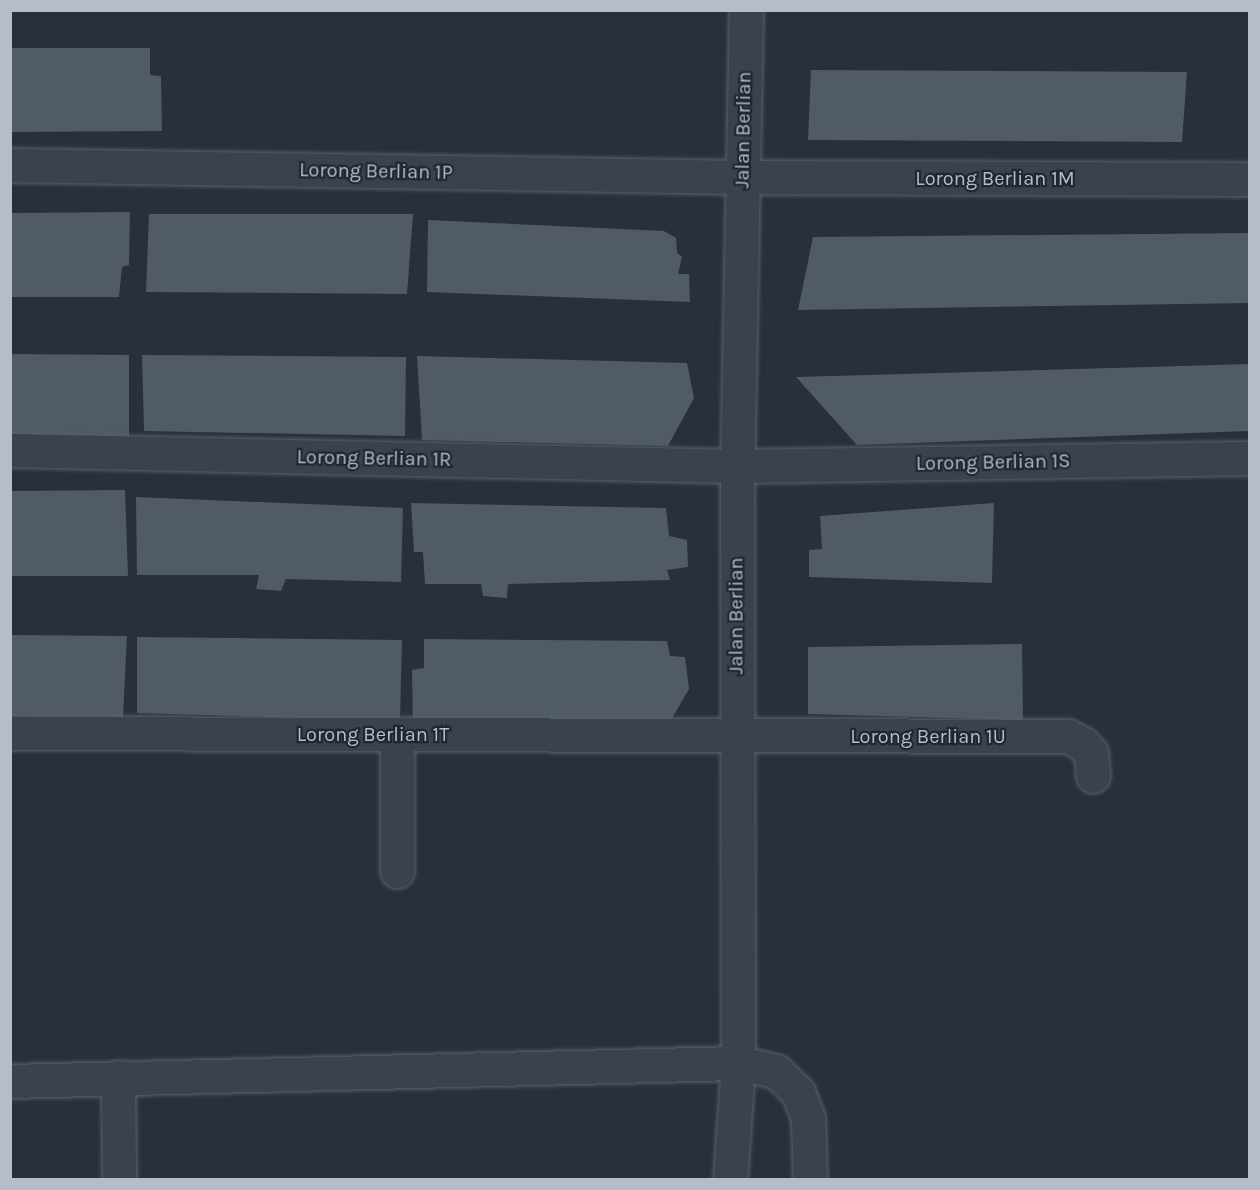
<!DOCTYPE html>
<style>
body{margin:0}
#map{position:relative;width:1260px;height:1190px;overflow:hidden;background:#27303c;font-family:Karla,sans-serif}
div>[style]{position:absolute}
.building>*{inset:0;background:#505b67}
.roads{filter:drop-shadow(0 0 2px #58606a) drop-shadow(0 0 2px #58606a)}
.minor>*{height:33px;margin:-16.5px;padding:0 16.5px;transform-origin:16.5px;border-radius:16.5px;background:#3a424c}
span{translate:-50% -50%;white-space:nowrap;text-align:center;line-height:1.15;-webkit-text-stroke:4.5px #1f2731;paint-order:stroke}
.street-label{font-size:20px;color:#b6bdc7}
.frame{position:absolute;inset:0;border:12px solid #b6bdc7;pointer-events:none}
</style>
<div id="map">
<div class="building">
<i style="clip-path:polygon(10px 48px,150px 48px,150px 75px,161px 76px,162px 131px,10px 132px)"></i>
<i style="clip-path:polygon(811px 70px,1187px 72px,1182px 142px,808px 140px)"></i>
<i style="clip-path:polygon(130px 212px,129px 265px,122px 267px,119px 297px,10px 297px,10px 213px)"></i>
<i style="clip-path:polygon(149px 214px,413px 214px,407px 294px,146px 292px)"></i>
<i style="clip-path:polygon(428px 220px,664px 231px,676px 238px,677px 253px,682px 257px,678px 274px,689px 274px,690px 302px,427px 292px)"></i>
<i style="clip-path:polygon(1250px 233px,1250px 303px,798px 310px,813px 237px)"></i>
<i style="clip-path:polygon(10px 354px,129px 355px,129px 436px,10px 434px)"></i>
<i style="clip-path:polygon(142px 355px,406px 357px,405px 436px,144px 431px)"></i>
<i style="clip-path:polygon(417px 356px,687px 363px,694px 398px,668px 446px,422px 440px)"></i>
<i style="clip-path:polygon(1250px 364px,1250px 431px,857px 445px,796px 377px)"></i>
<i style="clip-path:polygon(125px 490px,128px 576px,10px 576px,10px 491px)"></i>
<i style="clip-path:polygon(136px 497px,403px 508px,401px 582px,286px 579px,281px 591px,256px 589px,259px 575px,137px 575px)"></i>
<i style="clip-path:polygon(411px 503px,666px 508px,669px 536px,687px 540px,688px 567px,667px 570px,670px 580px,508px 584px,507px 598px,483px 596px,481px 584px,425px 584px,423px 552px,414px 552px)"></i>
<i style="clip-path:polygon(994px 503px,992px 583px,809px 577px,809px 550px,822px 549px,820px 516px)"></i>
<i style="clip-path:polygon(10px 635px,127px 636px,123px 717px,10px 716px)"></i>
<i style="clip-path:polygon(137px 637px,402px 640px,400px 721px,137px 713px)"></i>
<i style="clip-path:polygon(424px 639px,667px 641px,670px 656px,685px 657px,689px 689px,668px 725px,413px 730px,412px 670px,424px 668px)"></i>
<i style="clip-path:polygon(1022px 644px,1023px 720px,808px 714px,808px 647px)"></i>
</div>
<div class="roads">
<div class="minor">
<i style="left:746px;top:10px;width:456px;rotate:91.1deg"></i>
<i style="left:737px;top:466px;width:597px;rotate:89.9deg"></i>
<i style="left:738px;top:1063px;width:39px;rotate:12deg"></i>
<i style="left:776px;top:1071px;width:30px;rotate:44deg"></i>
<i style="left:798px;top:1092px;width:28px;rotate:69deg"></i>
<i style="left:808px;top:1118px;width:62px;rotate:88.2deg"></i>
<i style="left:10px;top:165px;width:731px;rotate:0.94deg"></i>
<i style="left:741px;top:177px;width:509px;rotate:0.23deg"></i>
<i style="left:10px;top:450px;width:727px;rotate:1.26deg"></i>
<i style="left:737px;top:466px;width:513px;rotate:-0.89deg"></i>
<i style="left:10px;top:733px;width:1058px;rotate:0.16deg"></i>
<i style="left:1068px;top:736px;width:17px;rotate:28deg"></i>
<i style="left:1083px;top:744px;width:12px;rotate:48deg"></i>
<i style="left:1091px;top:753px;width:23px;rotate:85deg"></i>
<i style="left:397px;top:734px;width:137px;rotate:90deg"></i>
<i style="left:118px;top:1077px;width:103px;rotate:89.4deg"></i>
<i style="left:10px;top:1081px;width:728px;rotate:-1.42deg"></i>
<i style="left:738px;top:1063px;width:117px;rotate:93.9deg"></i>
</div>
</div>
<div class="street-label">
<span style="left:743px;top:130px;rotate:-89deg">Jalan Berlian</span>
<span style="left:376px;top:171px;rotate:1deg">Lorong Berlian 1P</span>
<span style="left:995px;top:178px">Lorong Berlian 1M</span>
<span style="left:374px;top:458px;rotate:1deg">Lorong Berlian 1R</span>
<span style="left:993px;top:462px;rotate:-1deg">Lorong Berlian 1S</span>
<span style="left:736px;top:616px;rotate:-90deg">Jalan Berlian</span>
<span style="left:373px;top:734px">Lorong Berlian 1T</span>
<span style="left:928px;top:736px">Lorong Berlian 1U</span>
</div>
<div class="frame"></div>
</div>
